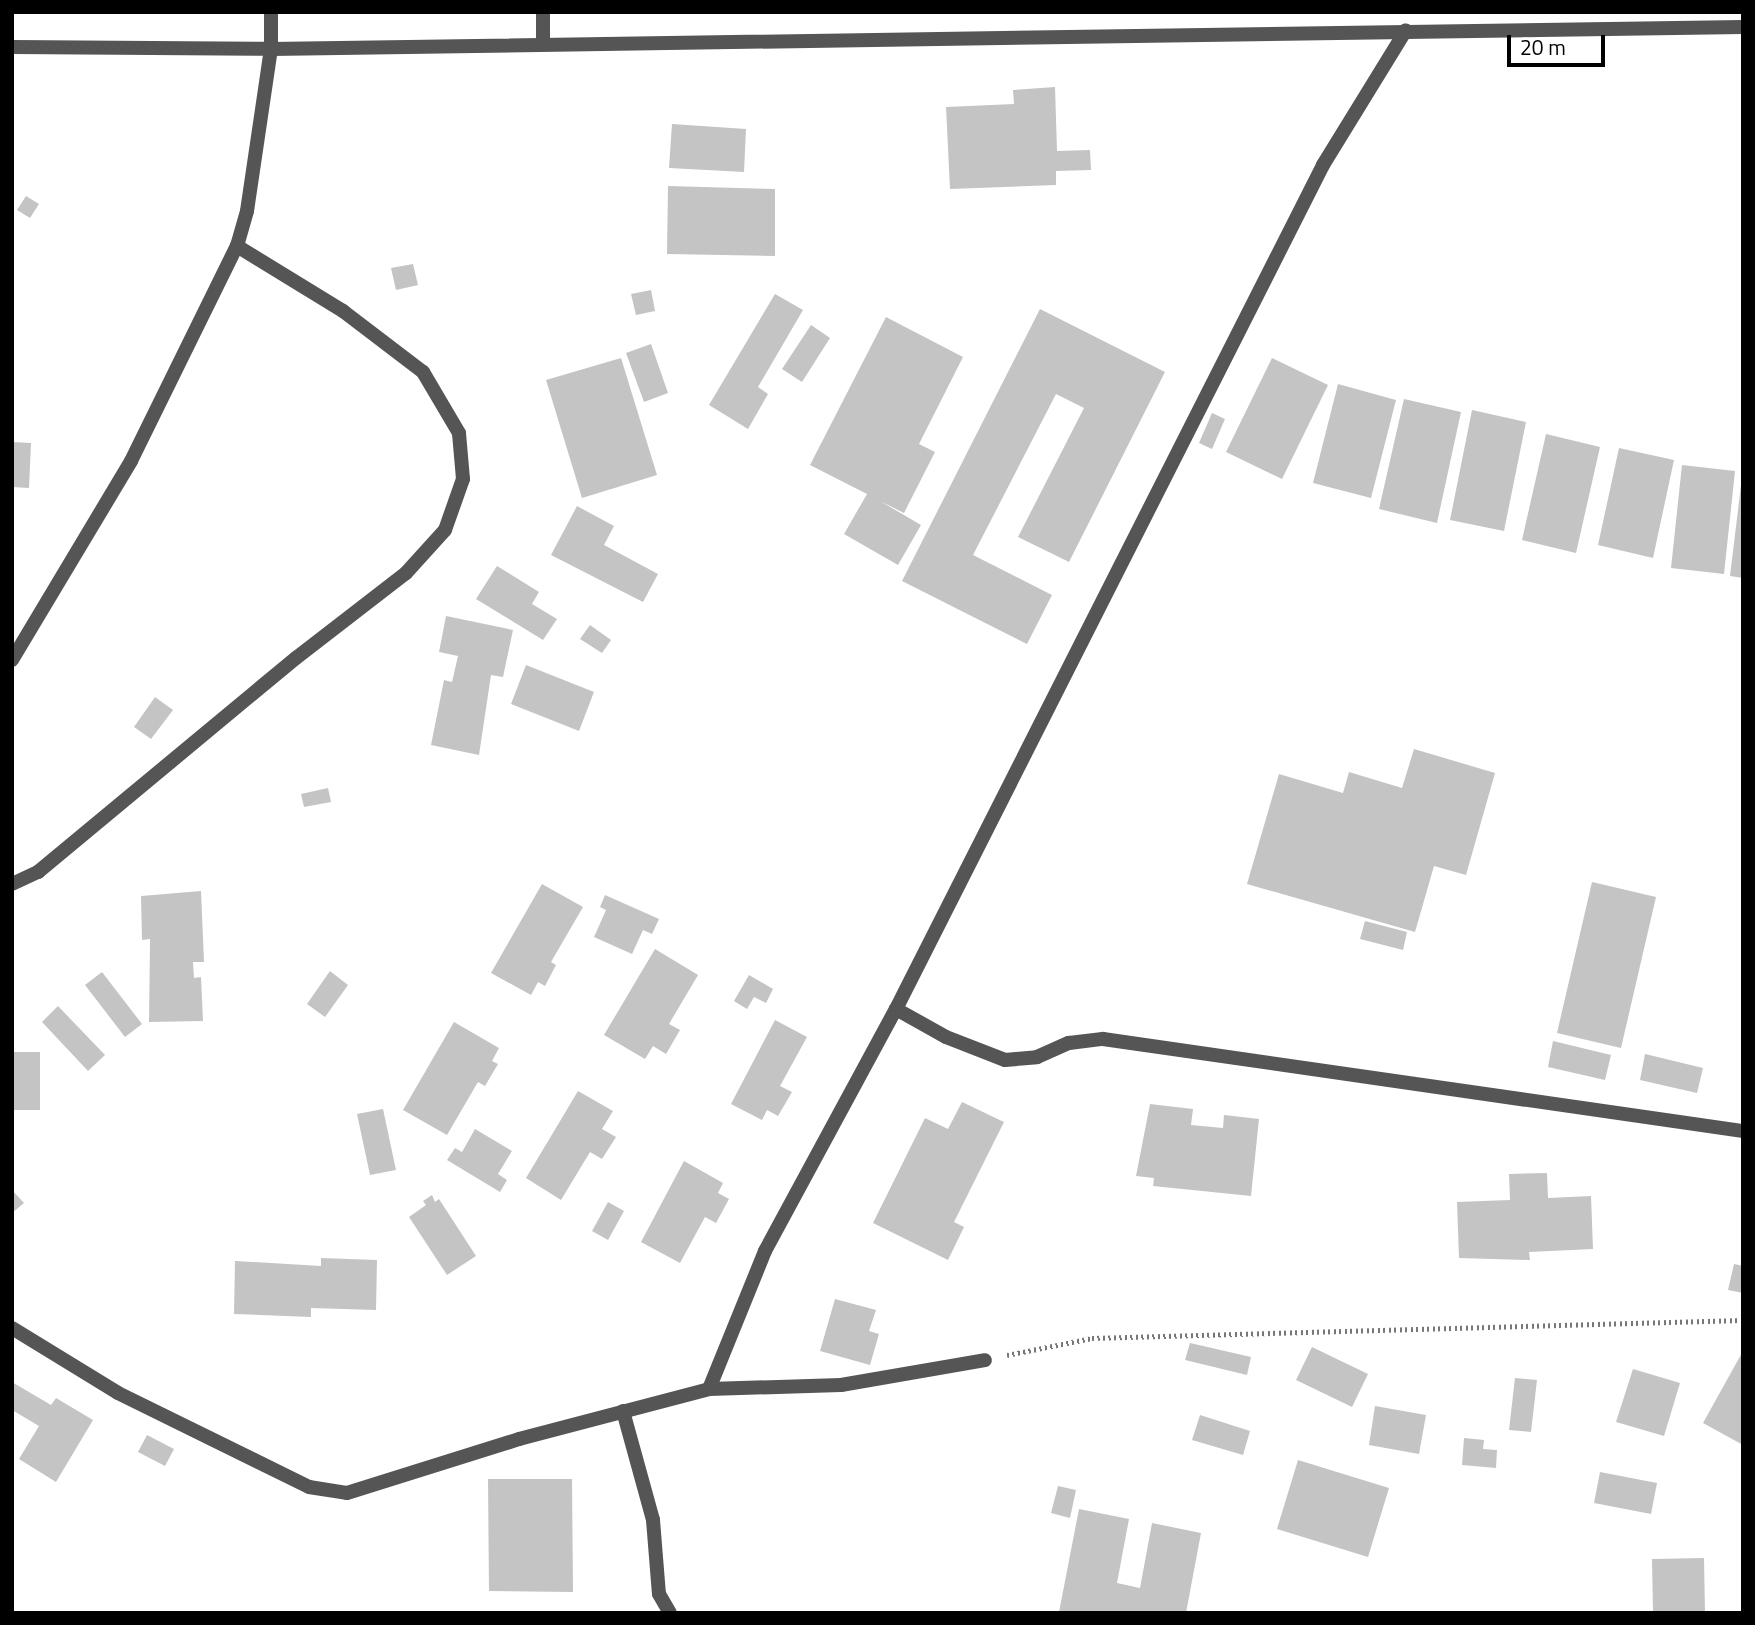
<!DOCTYPE html>
<style>
body{margin:0}
#map{position:relative;width:1755px;height:1625px;overflow:hidden;background:#fff;font-family:"Titillium Web",sans-serif}
div>[style]{position:absolute}
.building>*{inset:0;background:#c4c4c4}
.path>*{height:4.5px;margin-top:-2.25px;transform-origin:0;background:repeating-linear-gradient(90deg,#777 0 2px,transparent 0 5.5px)}
.minor>*{height:14px;margin:-7px;padding:0 7px;transform-origin:7px;border-radius:7px;background:#555}
.tertiary>*{height:14px;margin:-7px;padding:0 7px;transform-origin:7px;border-radius:7px;background:#555}
span{translate:-50% -50%;white-space:nowrap;text-align:center;line-height:1.15;-webkit-text-stroke:5px #fff;paint-order:stroke}
.frame{position:absolute;inset:0;border:14px solid #000;pointer-events:none}
.scale{position:absolute;left:1507px;top:35px;width:98px;height:32px;box-sizing:border-box;border:4px solid #000;border-top:0;padding-left:9px;font-size:21px;line-height:24px;white-space:nowrap;color:#000;-webkit-text-stroke:5px #fff;paint-order:stroke}
</style>
<div id="map">
<div class="building">
<i style="clip-path:polygon(1055px 87px,1057px 151px,1090px 150px,1091px 170px,1056px 171px,1056px 185px,950px 189px,946px 107px,1014px 104px,1013px 90px)"></i>
<i style="clip-path:polygon(672px 124px,746px 129px,744px 172px,669px 168px)"></i>
<i style="clip-path:polygon(668px 186px,775px 189px,775px 256px,667px 254px)"></i>
<i style="clip-path:polygon(26px 196px,39px 204px,30px 218px,17px 210px)"></i>
<i style="clip-path:polygon(413px 264px,418px 285px,396px 290px,391px 268px)"></i>
<i style="clip-path:polygon(651px 290px,655px 311px,636px 315px,631px 294px)"></i>
<i style="clip-path:polygon(775px 294px,803px 310px,758px 387px,768px 394px,748px 429px,709px 405px)"></i>
<i style="clip-path:polygon(1040px 309px,1165px 372px,1069px 562px,1018px 537px,1084px 408px,1056px 394px,973px 555px,1052px 595px,1027px 644px,902px 581px)"></i>
<i style="clip-path:polygon(886px 317px,963px 357px,919px 444px,935px 452px,904px 513px,880px 501px,921px 525px,898px 565px,844px 534px,867px 494px,810px 465px)"></i>
<i style="clip-path:polygon(811px 325px,830px 338px,802px 382px,782px 369px)"></i>
<i style="clip-path:polygon(651px 344px,668px 393px,644px 402px,626px 353px)"></i>
<i style="clip-path:polygon(621px 358px,657px 475px,582px 498px,546px 380px)"></i>
<i style="clip-path:polygon(1272px 358px,1328px 385px,1282px 479px,1226px 452px)"></i>
<i style="clip-path:polygon(1338px 384px,1396px 400px,1371px 498px,1313px 483px)"></i>
<i style="clip-path:polygon(1404px 399px,1461px 412px,1437px 523px,1379px 509px)"></i>
<i style="clip-path:polygon(1472px 410px,1526px 422px,1504px 531px,1450px 520px)"></i>
<i style="clip-path:polygon(1212px 413px,1225px 419px,1212px 449px,1199px 443px)"></i>
<i style="clip-path:polygon(1546px 434px,1600px 447px,1576px 553px,1522px 540px)"></i>
<i style="clip-path:polygon(12px 442px,31px 443px,29px 488px,12px 487px)"></i>
<i style="clip-path:polygon(1619px 448px,1674px 460px,1653px 558px,1598px 545px)"></i>
<i style="clip-path:polygon(1682px 465px,1735px 471px,1724px 574px,1671px 568px)"></i>
<i style="clip-path:polygon(1741px 485px,1743px 486px,1743px 578px,1730px 576px)"></i>
<i style="clip-path:polygon(577px 506px,614px 526px,604px 545px,658px 574px,643px 602px,551px 555px)"></i>
<i style="clip-path:polygon(497px 566px,539px 592px,532px 604px,557px 619px,543px 640px,476px 599px)"></i>
<i style="clip-path:polygon(446px 616px,513px 630px,503px 677px,491px 675px,479px 755px,431px 745px,444px 680px,452px 682px,458px 656px,439px 652px)"></i>
<i style="clip-path:polygon(590px 625px,611px 640px,602px 653px,580px 639px)"></i>
<i style="clip-path:polygon(526px 665px,594px 692px,579px 731px,511px 704px)"></i>
<i style="clip-path:polygon(155px 697px,173px 710px,151px 739px,134px 727px)"></i>
<i style="clip-path:polygon(1414px 749px,1495px 773px,1466px 875px,1434px 866px,1415px 932px,1247px 884px,1279px 774px,1343px 793px,1349px 772px,1402px 788px)"></i>
<i style="clip-path:polygon(328px 788px,331px 802px,304px 807px,301px 794px)"></i>
<i style="clip-path:polygon(1592px 882px,1656px 897px,1621px 1048px,1557px 1033px)"></i>
<i style="clip-path:polygon(542px 884px,583px 907px,551px 962px,556px 965px,545px 986px,538px 982px,531px 995px,491px 973px)"></i>
<i style="clip-path:polygon(201px 891px,204px 962px,193px 962px,194px 978px,201px 977px,203px 1021px,149px 1022px,150px 939px,142px 940px,141px 896px)"></i>
<i style="clip-path:polygon(605px 895px,659px 919px,652px 934px,643px 930px,632px 954px,594px 937px,606px 910px,600px 907px)"></i>
<i style="clip-path:polygon(1365px 921px,1407px 932px,1403px 950px,1360px 939px)"></i>
<i style="clip-path:polygon(655px 949px,698px 975px,669px 1024px,680px 1030px,666px 1054px,653px 1046px,645px 1059px,604px 1035px)"></i>
<i style="clip-path:polygon(330px 971px,348px 985px,325px 1017px,307px 1004px)"></i>
<i style="clip-path:polygon(102px 972px,142px 1024px,125px 1037px,85px 985px)"></i>
<i style="clip-path:polygon(749px 975px,773px 989px,766px 1003px,754px 997px,747px 1009px,734px 1001px)"></i>
<i style="clip-path:polygon(58px 1006px,105px 1055px,88px 1071px,42px 1022px)"></i>
<i style="clip-path:polygon(775px 1020px,807px 1037px,780px 1086px,792px 1092px,778px 1116px,767px 1110px,762px 1120px,731px 1104px)"></i>
<i style="clip-path:polygon(454px 1022px,499px 1048px,492px 1061px,498px 1064px,485px 1086px,478px 1082px,447px 1135px,403px 1110px)"></i>
<i style="clip-path:polygon(1553px 1041px,1611px 1055px,1605px 1080px,1548px 1067px)"></i>
<i style="clip-path:polygon(12px 1052px,40px 1052px,40px 1110px,12px 1110px)"></i>
<i style="clip-path:polygon(1645px 1054px,1703px 1068px,1697px 1093px,1640px 1080px)"></i>
<i style="clip-path:polygon(578px 1091px,613px 1111px,602px 1129px,616px 1137px,602px 1159px,590px 1152px,561px 1200px,526px 1178px)"></i>
<i style="clip-path:polygon(962px 1102px,1004px 1122px,954px 1222px,964px 1227px,948px 1260px,873px 1223px,925px 1118px,948px 1129px)"></i>
<i style="clip-path:polygon(1150px 1104px,1193px 1109px,1191px 1125px,1223px 1128px,1224px 1115px,1259px 1119px,1251px 1196px,1153px 1186px,1154px 1178px,1136px 1176px)"></i>
<i style="clip-path:polygon(383px 1109px,396px 1170px,370px 1175px,357px 1114px)"></i>
<i style="clip-path:polygon(475px 1129px,512px 1151px,498px 1174px,507px 1180px,500px 1192px,447px 1160px,455px 1148px,462px 1152px)"></i>
<i style="clip-path:polygon(684px 1161px,723px 1183px,718px 1193px,729px 1199px,716px 1223px,705px 1217px,680px 1263px,641px 1242px)"></i>
<i style="clip-path:polygon(1547px 1173px,1548px 1198px,1591px 1196px,1593px 1249px,1529px 1252px,1530px 1260px,1459px 1258px,1457px 1202px,1510px 1200px,1509px 1174px)"></i>
<i style="clip-path:polygon(12px 1190px,24px 1203px,12px 1213px)"></i>
<i style="clip-path:polygon(432px 1195px,435px 1202px,439px 1199px,476px 1256px,447px 1275px,409px 1217px,426px 1205px,423px 1201px)"></i>
<i style="clip-path:polygon(608px 1202px,624px 1211px,608px 1240px,592px 1231px)"></i>
<i style="clip-path:polygon(321px 1258px,377px 1260px,376px 1310px,311px 1308px,311px 1317px,234px 1314px,235px 1261px,321px 1266px)"></i>
<i style="clip-path:polygon(1734px 1264px,1743px 1266px,1743px 1293px,1728px 1290px)"></i>
<i style="clip-path:polygon(835px 1299px,876px 1310px,869px 1331px,879px 1334px,870px 1365px,820px 1351px)"></i>
<i style="clip-path:polygon(1190px 1343px,1251px 1357px,1247px 1375px,1185px 1360px)"></i>
<i style="clip-path:polygon(1312px 1347px,1368px 1374px,1352px 1407px,1296px 1380px)"></i>
<i style="clip-path:polygon(1743px 1351px,1743px 1445px,1703px 1423px)"></i>
<i style="clip-path:polygon(1633px 1369px,1680px 1383px,1664px 1436px,1616px 1422px)"></i>
<i style="clip-path:polygon(1515px 1378px,1537px 1380px,1531px 1432px,1509px 1430px)"></i>
<i style="clip-path:polygon(12px 1382px,51px 1405px,56px 1398px,93px 1420px,56px 1482px,19px 1459px,39px 1426px,12px 1410px)"></i>
<i style="clip-path:polygon(1375px 1406px,1426px 1415px,1419px 1454px,1369px 1445px)"></i>
<i style="clip-path:polygon(1200px 1415px,1250px 1431px,1243px 1455px,1192px 1440px)"></i>
<i style="clip-path:polygon(147px 1435px,174px 1449px,165px 1466px,138px 1452px)"></i>
<i style="clip-path:polygon(1464px 1438px,1484px 1440px,1483px 1449px,1497px 1450px,1496px 1468px,1462px 1465px)"></i>
<i style="clip-path:polygon(1298px 1460px,1389px 1488px,1368px 1557px,1277px 1529px)"></i>
<i style="clip-path:polygon(1600px 1472px,1657px 1483px,1651px 1514px,1594px 1503px)"></i>
<i style="clip-path:polygon(488px 1479px,572px 1479px,573px 1592px,489px 1591px)"></i>
<i style="clip-path:polygon(1058px 1486px,1076px 1490px,1070px 1518px,1051px 1513px)"></i>
<i style="clip-path:polygon(1079px 1509px,1129px 1519px,1117px 1583px,1140px 1588px,1152px 1523px,1201px 1533px,1186px 1613px,1059px 1612px)"></i>
<i style="clip-path:polygon(1704px 1558px,1705px 1613px,1653px 1613px,1652px 1559px)"></i>
</div>
<div class="path">
<i style="left:1007px;top:1355px;width:87px;rotate:-11.3deg"></i>
<i style="left:1092px;top:1338px;width:651px;rotate:-1.58deg"></i>
</div>
<div class="minor">
<i style="left:543px;top:12px;width:32px;rotate:90deg"></i>
<i style="left:12px;top:660px;width:232px;rotate:-59.1deg"></i>
<i style="left:131px;top:461px;width:240px;rotate:-63.8deg"></i>
<i style="left:237px;top:246px;width:36px;rotate:-74deg"></i>
<i style="left:247px;top:211px;width:164px;rotate:-81.6deg"></i>
<i style="left:271px;top:49px;width:37px;rotate:-90deg"></i>
<i style="left:12px;top:884px;width:29px;rotate:-25deg"></i>
<i style="left:38px;top:872px;width:335px;rotate:-39.7deg"></i>
<i style="left:296px;top:658px;width:139px;rotate:-37.7deg"></i>
<i style="left:406px;top:573px;width:58px;rotate:-47.8deg"></i>
<i style="left:445px;top:530px;width:54px;rotate:-70.6deg"></i>
<i style="left:463px;top:479px;width:46px;rotate:-95deg"></i>
<i style="left:459px;top:433px;width:71px;rotate:-120.5deg"></i>
<i style="left:423px;top:372px;width:101px;rotate:-142.7deg"></i>
<i style="left:343px;top:311px;width:124px;rotate:-148.5deg"></i>
<i style="left:896px;top:1009px;width:57px;rotate:29.2deg"></i>
<i style="left:946px;top:1037px;width:63px;rotate:21.3deg"></i>
<i style="left:1005px;top:1060px;width:32px;rotate:-5deg"></i>
<i style="left:1037px;top:1057px;width:35px;rotate:-24deg"></i>
<i style="left:1069px;top:1043px;width:34px;rotate:-7deg"></i>
<i style="left:1103px;top:1039px;width:647px;rotate:8.18deg"></i>
<i style="left:12px;top:1328px;width:124px;rotate:31.5deg"></i>
<i style="left:118px;top:1393px;width:213px;rotate:26.2deg"></i>
<i style="left:309px;top:1487px;width:38px;rotate:9deg"></i>
<i style="left:347px;top:1493px;width:180px;rotate:-17.4deg"></i>
<i style="left:519px;top:1439px;width:196px;rotate:-14.7deg"></i>
<i style="left:709px;top:1389px;width:149px;rotate:-67.9deg"></i>
<i style="left:765px;top:1251px;width:275px;rotate:-61.6deg"></i>
<i style="left:896px;top:1009px;width:946px;rotate:-63.16deg"></i>
<i style="left:1323px;top:165px;width:158px;rotate:-58.4deg"></i>
<i style="left:709px;top:1389px;width:132px;rotate:-1.7deg"></i>
<i style="left:841px;top:1385px;width:146px;rotate:-9.8deg"></i>
<i style="left:623px;top:1411px;width:113px;rotate:74.6deg"></i>
<i style="left:653px;top:1520px;width:74px;rotate:85.4deg"></i>
<i style="left:659px;top:1594px;width:22px;rotate:60deg"></i>
</div>
<div class="tertiary">
<i style="left:12px;top:47px;width:259px;rotate:0.4deg"></i>
<i style="left:271px;top:49px;width:1472px;rotate:-0.86deg"></i>
</div>
<div class="frame"></div>
<div class="scale">20 m</div>
</div>
